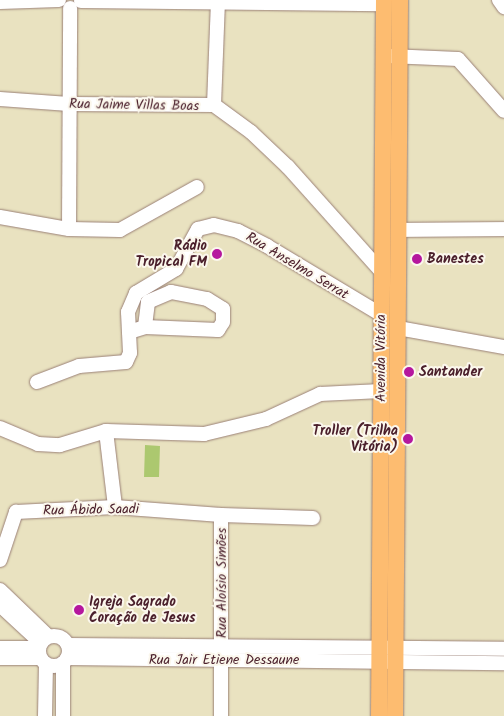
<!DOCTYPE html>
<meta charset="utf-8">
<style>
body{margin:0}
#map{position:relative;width:504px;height:716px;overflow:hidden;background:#e9e2c0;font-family:Kalam,sans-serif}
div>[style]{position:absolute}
.green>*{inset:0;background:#acc86f}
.roads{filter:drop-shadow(0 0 1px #9a8076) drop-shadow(0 0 1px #9a8076)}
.minor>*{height:14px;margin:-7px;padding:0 7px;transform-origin:7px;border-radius:7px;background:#fff}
.minor>.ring{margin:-7px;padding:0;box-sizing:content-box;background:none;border:14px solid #fff;border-radius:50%}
.major>*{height:16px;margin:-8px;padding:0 8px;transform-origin:8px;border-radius:8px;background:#fdbc70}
.dots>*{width:14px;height:14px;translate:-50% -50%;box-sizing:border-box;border:2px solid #fbf7ec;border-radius:50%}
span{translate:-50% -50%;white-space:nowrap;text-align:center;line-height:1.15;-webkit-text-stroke:4px #fbf7ec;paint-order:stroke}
.street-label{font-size:14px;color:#4a1f2b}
.poi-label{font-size:14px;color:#4a1f2b;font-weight:700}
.right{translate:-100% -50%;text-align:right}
.left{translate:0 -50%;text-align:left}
</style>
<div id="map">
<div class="green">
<i style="clip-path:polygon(145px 445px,160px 446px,159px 477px,144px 477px)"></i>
</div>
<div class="roads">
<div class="minor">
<i style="left:499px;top:0;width:9px;rotate:54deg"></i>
<i style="left:81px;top:1px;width:303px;rotate:0.6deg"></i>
<i style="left:0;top:2px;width:59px;rotate:-1.9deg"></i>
<i style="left:389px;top:56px;width:69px;rotate:2.5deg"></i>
<i style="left:458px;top:59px;width:69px;rotate:48.5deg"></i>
<i style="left:0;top:99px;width:69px;rotate:4.1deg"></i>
<i style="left:69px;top:104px;width:145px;rotate:0.4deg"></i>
<i style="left:214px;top:105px;width:46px;rotate:36.1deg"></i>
<i style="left:251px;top:132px;width:51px;rotate:43.4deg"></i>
<i style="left:288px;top:167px;width:141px;rotate:48.2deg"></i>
<i style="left:214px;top:105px;width:105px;rotate:-87.8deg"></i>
<i style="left:0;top:217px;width:70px;rotate:9.9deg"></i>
<i style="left:69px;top:229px;width:51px;rotate:1.1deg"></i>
<i style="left:120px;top:230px;width:88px;rotate:-29.2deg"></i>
<i style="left:69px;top:229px;width:221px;rotate:-89.7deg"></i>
<i style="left:398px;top:230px;width:106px;rotate:-0.5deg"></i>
<i style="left:398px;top:328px;width:108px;rotate:10.2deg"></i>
<i style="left:129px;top:332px;width:17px;rotate:-17deg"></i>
<i style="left:145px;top:327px;width:73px;rotate:2.4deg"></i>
<i style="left:218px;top:330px;width:9px;rotate:-58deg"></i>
<i style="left:223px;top:322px;width:13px;rotate:-90deg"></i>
<i style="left:223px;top:309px;width:19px;rotate:-148deg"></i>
<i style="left:207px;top:299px;width:37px;rotate:-169deg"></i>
<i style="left:171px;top:292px;width:25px;rotate:157deg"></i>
<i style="left:148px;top:302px;width:25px;rotate:97deg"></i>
<i style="left:37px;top:382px;width:45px;rotate:-20.9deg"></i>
<i style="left:79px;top:366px;width:47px;rotate:-4.9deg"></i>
<i style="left:126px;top:362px;width:10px;rotate:-66deg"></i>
<i style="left:130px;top:353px;width:41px;rotate:-92.8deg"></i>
<i style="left:128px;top:312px;width:21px;rotate:-67deg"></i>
<i style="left:136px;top:293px;width:47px;rotate:-31deg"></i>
<i style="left:176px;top:269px;width:46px;rotate:-61.2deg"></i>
<i style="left:198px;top:229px;width:16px;rotate:-14deg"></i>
<i style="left:214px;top:225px;width:25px;rotate:14deg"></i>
<i style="left:238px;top:231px;width:33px;rotate:27deg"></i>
<i style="left:267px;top:246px;width:134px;rotate:31deg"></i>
<i style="left:0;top:428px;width:41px;rotate:22.8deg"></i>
<i style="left:38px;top:444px;width:22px;rotate:3deg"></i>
<i style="left:60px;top:445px;width:48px;rotate:-16.9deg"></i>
<i style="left:106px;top:431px;width:98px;rotate:1.8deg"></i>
<i style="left:204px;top:434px;width:64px;rotate:-13.6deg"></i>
<i style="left:266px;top:419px;width:60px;rotate:-24.8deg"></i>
<i style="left:320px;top:394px;width:61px;rotate:-2.8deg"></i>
<i style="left:106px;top:431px;width:77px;rotate:83.2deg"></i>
<i style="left:221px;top:515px;width:92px;rotate:1.9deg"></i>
<i style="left:0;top:560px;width:51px;rotate:-71.6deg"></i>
<i style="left:16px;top:512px;width:99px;rotate:-2.9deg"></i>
<i style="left:115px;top:507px;width:106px;rotate:4.3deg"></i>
<i style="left:221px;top:515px;width:201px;rotate:90deg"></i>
<i style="left:0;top:590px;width:66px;rotate:43.8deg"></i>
<i style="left:0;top:605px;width:56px;rotate:42.8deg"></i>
<i class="ring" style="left:39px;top:636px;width:16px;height:16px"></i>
<i style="left:68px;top:645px;width:436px;rotate:0.5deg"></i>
<i style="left:0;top:648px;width:39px"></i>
<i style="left:0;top:658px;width:40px"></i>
<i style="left:67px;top:658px;width:437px;rotate:0.7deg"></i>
<i style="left:45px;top:716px;width:52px;rotate:-88.9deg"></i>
<i style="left:63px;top:716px;width:53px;rotate:-90deg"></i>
</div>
<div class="major">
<i style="left:379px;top:716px;width:716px;rotate:-89.6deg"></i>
<i style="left:395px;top:716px;width:716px;rotate:-89.6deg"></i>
</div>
</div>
<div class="dots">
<i style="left:217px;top:254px;background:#b5179e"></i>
<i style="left:417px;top:259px;background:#b5179e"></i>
<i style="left:409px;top:372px;background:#b5179e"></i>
<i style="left:408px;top:439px;background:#b5179e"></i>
<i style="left:79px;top:610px;background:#b5179e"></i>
</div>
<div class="street-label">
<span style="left:134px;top:105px;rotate:1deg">Rua Jaime Villas Boas</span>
<span style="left:297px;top:266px;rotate:31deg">Rua Anselmo Serrat</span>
<span style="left:381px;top:358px;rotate:-90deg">Avenida Vitória</span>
<span style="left:91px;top:510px;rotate:-1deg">Rua Ábido Saadi</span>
<span style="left:222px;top:583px;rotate:-90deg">Rua Aloísio Simões</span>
<span style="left:224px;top:660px">Rua Jair Etiene Dessaune</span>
</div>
<div class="poi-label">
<span class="right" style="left:207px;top:254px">Rádio<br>Tropical FM</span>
<span class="left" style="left:427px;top:259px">Banestes</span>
<span class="left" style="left:419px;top:372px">Santander</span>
<span class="right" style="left:398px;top:439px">Troller (Trilha<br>Vitória)</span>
<span class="left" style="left:89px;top:610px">Igreja Sagrado<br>Coração de Jesus</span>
</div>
</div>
